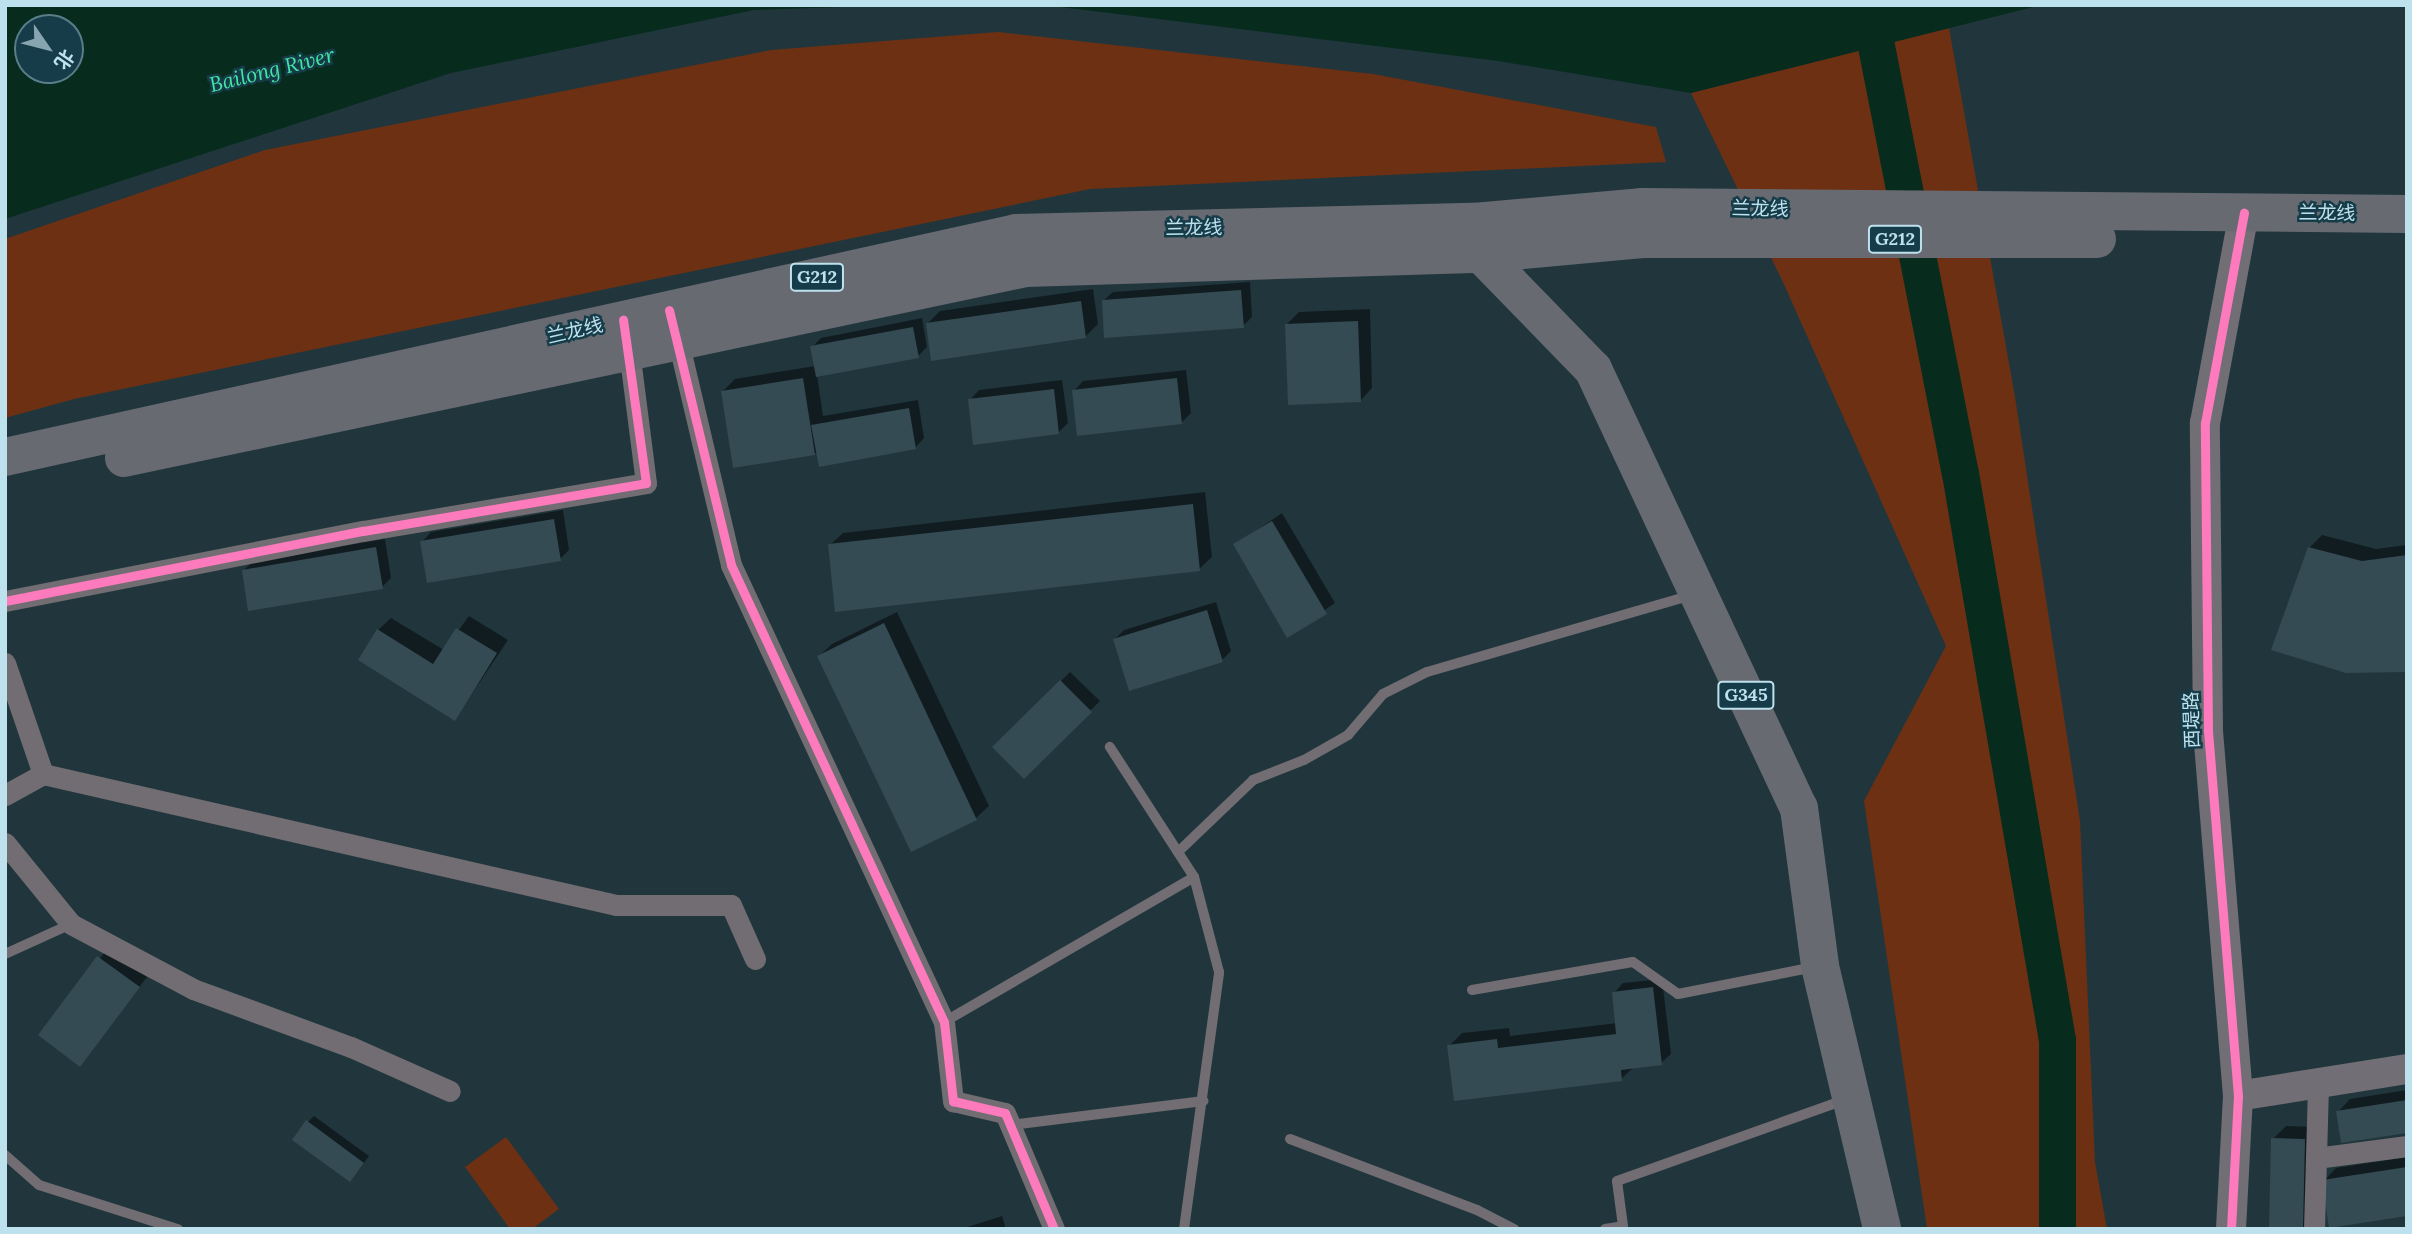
<!DOCTYPE html>
<meta charset="utf-8">
<style>
body{margin:0}
#map{position:relative;width:2412px;height:1234px;overflow:hidden;background:#21363c;font-family:Lora,"Noto Sans SC",serif}
div>[style]{position:absolute}
.green>*{inset:0;background:#6e3012}
.water>*{inset:0;background:#072c1e}
.shadow>*{inset:0;background:#0007}
.river>*{height:37px;margin:-18.5px;padding:0 18.5px;transform-origin:18.5px;border-radius:18.5px;background:#072c1e}
.building>*{inset:0;background:#344b53}
.lane>*{height:10px;margin:-5px;padding:0 5px;transform-origin:5px;border-radius:5px;background:#716d72}
.street>*{height:21px;margin:-10.5px;padding:0 10.5px;transform-origin:10.5px;border-radius:10.5px;background:#716d72}
.secondary>*{height:30px;margin:-15px;padding:0 15px;transform-origin:15px;border-radius:15px;background:#716f75}
.highway>*{height:38px;margin:-19px;padding:0 19px;transform-origin:19px;border-radius:19px;background:#686a72}
.cycleway>*{height:9px;margin:-4.5px;padding:0 4.5px;transform-origin:4.5px;border-radius:4.5px;background:#fd7abc}
span{translate:-50% -50%;white-space:nowrap;text-align:center;line-height:1.15;-webkit-text-stroke:5px #153c48;paint-order:stroke}
.shield-label span{padding:2px 5px;background:#153c48;border:2px solid;border-radius:5px;-webkit-text-stroke-width:0}
.shield-label{font-size:18px;color:#bee1ee;font-weight:700}
.street-label{font-size:19px;color:#bee1ee}
.water-label{font-size:21px;color:#43e5a4;font-style:italic}
.frame{position:absolute;inset:0;border:7px solid #bee1ee;pointer-events:none}
.north{position:absolute;left:14px;top:14px;width:70px;height:70px;box-sizing:border-box;background:#153c48;border:2px solid #597e8a;border-radius:50%;rotate:125deg;font-size:19px;font-weight:700;line-height:28px;text-align:center;color:#bee1ee}
.north::after{content:'';display:block;margin:auto;width:24px;height:32px;background:#87a5b0;clip-path:polygon(50% 0,100% 100%,50% 72%,0 100%)}
</style>
<div id="map">
<div class="green">
<i style="clip-path:polygon(1949px 28px,2015px 397px,2080px 821px,2095px 1162px,2107px 1229px,1927px 1229px,1864px 801px,1946px 646px,1782px 280px,1691px 93px)"></i>
<i style="clip-path:polygon(998px 32px,1373px 74px,1656px 127px,1666px 162px,1090px 189px,74px 399px,5px 418px,5px 239px,265px 150px,771px 50px)"></i>
<i style="clip-path:polygon(506px 1137px,559px 1209px,532px 1229px,510px 1229px,465px 1167px)"></i>
</div>
<div class="water">
<i style="clip-path:polygon(evenodd,5px 5px,901px 5px,754px 10px,451px 73px,5px 219px,5px 5px,28px 28px,70px 28px,70px 70px,28px 70px,28px 28px)"></i>
<i style="clip-path:polygon(1044px 5px,2041px 5px,1691px 93px,1498px 61px)"></i>
</div>
<div class="shadow">
<i style="clip-path:polygon(1250px 282px,1252px 317px,1243px 326px,1103px 301px,1113px 292px)"></i>
<i style="clip-path:polygon(1093px 289px,1098px 324px,1085px 337px,928px 323px,940px 311px)"></i>
<i style="clip-path:polygon(1370px 309px,1372px 388px,1360px 401px,1286px 325px,1299px 312px)"></i>
<i style="clip-path:polygon(922px 318px,927px 347px,918px 356px,817px 375px,823px 416px,918px 400px,924px 438px,915px 448px,814px 453px,723px 391px,735px 379px,815px 366px,812px 347px,821px 338px)"></i>
<i style="clip-path:polygon(1186px 370px,1191px 413px,1181px 423px,1074px 391px,1083px 381px)"></i>
<i style="clip-path:polygon(1062px 380px,1068px 423px,1058px 433px,970px 400px,979px 390px)"></i>
<i style="clip-path:polygon(1205px 492px,1212px 557px,1199px 569px,830px 545px,843px 533px)"></i>
<i style="clip-path:polygon(563px 510px,569px 550px,560px 559px,422px 542px,431px 532px)"></i>
<i style="clip-path:polygon(1282px 513px,1335px 603px,1288px 635px,1235px 545px)"></i>
<i style="clip-path:polygon(2322px 535px,2376px 549px,2407px 545px,2407px 670px,2309px 548px)"></i>
<i style="clip-path:polygon(385px 539px,391px 578px,382px 587px,244px 570px,253px 561px)"></i>
<i style="clip-path:polygon(1216px 602px,1231px 651px,1222px 660px,1115px 639px,1124px 630px)"></i>
<i style="clip-path:polygon(897px 612px,989px 806px,976px 818px,819px 656px,832px 644px)"></i>
<i style="clip-path:polygon(469px 616px,508px 640px,455px 719px,378px 630px,391px 618px,444px 650px)"></i>
<i style="clip-path:polygon(1070px 672px,1100px 701px,1024px 776px,995px 747px)"></i>
<i style="clip-path:polygon(108px 948px,147px 977px,80px 1064px,40px 1035px)"></i>
<i style="clip-path:polygon(1662px 979px,1671px 1054px,1661px 1063px,1634px 1067px,1621px 1079px,1449px 1046px,1462px 1033px,1509px 1028px,1510px 1036px,1617px 1023px,1614px 993px,1623px 983px)"></i>
<i style="clip-path:polygon(2407px 1090px,2407px 1131px,2338px 1112px,2350px 1099px)"></i>
<i style="clip-path:polygon(314px 1116px,369px 1156px,356px 1174px,308px 1122px)"></i>
<i style="clip-path:polygon(2286px 1126px,2317px 1127px,2314px 1229px,2271px 1229px,2273px 1139px)"></i>
<i style="clip-path:polygon(2407px 1157px,2407px 1215px,2324px 1181px,2336px 1168px)"></i>
<i style="clip-path:polygon(1002px 1216px,1006px 1229px,961px 1229px)"></i>
</div>
<div class="river">
<i style="left:1868px;top:5px;width:477px;rotate:78.9deg"></i>
<i style="left:1960px;top:473px;width:575px;rotate:80.29deg"></i>
<i style="left:2057px;top:1040px;width:189px;rotate:90deg"></i>
</div>
<div class="building">
<i style="clip-path:polygon(1241px 290px,1244px 328px,1104px 338px,1102px 300px)"></i>
<i style="clip-path:polygon(1081px 301px,1086px 338px,931px 361px,926px 323px)"></i>
<i style="clip-path:polygon(1358px 321px,1361px 402px,1288px 405px,1285px 324px)"></i>
<i style="clip-path:polygon(913px 327px,919px 358px,816px 377px,810px 346px)"></i>
<i style="clip-path:polygon(803px 378px,815px 455px,733px 468px,721px 391px)"></i>
<i style="clip-path:polygon(1177px 378px,1182px 424px,1077px 436px,1072px 390px)"></i>
<i style="clip-path:polygon(1054px 389px,1059px 434px,973px 445px,968px 399px)"></i>
<i style="clip-path:polygon(909px 408px,916px 449px,819px 467px,811px 425px)"></i>
<i style="clip-path:polygon(1193px 504px,1200px 571px,835px 612px,828px 544px)"></i>
<i style="clip-path:polygon(554px 519px,561px 561px,427px 583px,420px 541px)"></i>
<i style="clip-path:polygon(1272px 521px,1327px 614px,1287px 638px,1233px 544px)"></i>
<i style="clip-path:polygon(376px 547px,383px 589px,248px 611px,242px 570px)"></i>
<i style="clip-path:polygon(2308px 547px,2362px 561px,2407px 555px,2407px 672px,2346px 673px,2271px 650px)"></i>
<i style="clip-path:polygon(1207px 610px,1223px 662px,1129px 691px,1113px 639px)"></i>
<i style="clip-path:polygon(884px 623px,977px 820px,911px 852px,817px 656px)"></i>
<i style="clip-path:polygon(456px 628px,497px 653px,455px 721px,358px 660px,377px 629px,433px 664px)"></i>
<i style="clip-path:polygon(1060px 680px,1092px 712px,1024px 779px,992px 747px)"></i>
<i style="clip-path:polygon(97px 956px,140px 987px,80px 1067px,38px 1035px)"></i>
<i style="clip-path:polygon(1653px 987px,1662px 1065px,1621px 1070px,1622px 1081px,1454px 1101px,1447px 1045px,1497px 1039px,1498px 1048px,1616px 1034px,1612px 992px)"></i>
<i style="clip-path:polygon(2407px 1100px,2407px 1133px,2341px 1143px,2336px 1111px)"></i>
<i style="clip-path:polygon(306px 1120px,364px 1163px,350px 1182px,292px 1140px)"></i>
<i style="clip-path:polygon(2271px 1138px,2305px 1139px,2303px 1229px,2269px 1229px)"></i>
<i style="clip-path:polygon(2407px 1167px,2407px 1216px,2329px 1228px,2322px 1180px)"></i>
</div>
<div class="lane">
<i style="left:1178px;top:852px;width:104px;rotate:-43.8deg"></i>
<i style="left:1253px;top:780px;width:55px;rotate:-21.4deg"></i>
<i style="left:1304px;top:760px;width:51px;rotate:-29.6deg"></i>
<i style="left:1348px;top:735px;width:54px;rotate:-49.5deg"></i>
<i style="left:1383px;top:694px;width:49px;rotate:-26.6deg"></i>
<i style="left:1427px;top:672px;width:276px;rotate:-16.2deg"></i>
<i style="left:5px;top:954px;width:72px;rotate:-24.4deg"></i>
<i style="left:1472px;top:990px;width:163px;rotate:-9.9deg"></i>
<i style="left:1633px;top:962px;width:55px;rotate:35.4deg"></i>
<i style="left:1678px;top:994px;width:139px;rotate:-11.2deg"></i>
<i style="left:944px;top:1022px;width:289px;rotate:-30.1deg"></i>
<i style="left:1194px;top:877px;width:155px;rotate:-122.9deg"></i>
<i style="left:1011px;top:1125px;width:194px;rotate:-7.1deg"></i>
<i style="left:1290px;top:1139px;width:200px;rotate:20.8deg"></i>
<i style="left:1477px;top:1210px;width:42px;rotate:27.2deg"></i>
<i style="left:5px;top:1155px;width:45px;rotate:41.4deg"></i>
<i style="left:39px;top:1185px;width:146px;rotate:17.6deg"></i>
<i style="left:1184px;top:1229px;width:259px;rotate:-82.2deg"></i>
<i style="left:1219px;top:972px;width:98px;rotate:-104.7deg"></i>
<i style="left:1605px;top:1229px;width:18px;rotate:-9deg"></i>
<i style="left:1623px;top:1226px;width:45px;rotate:-97.6deg"></i>
<i style="left:1617px;top:1181px;width:242px;rotate:-19.6deg"></i>
</div>
<div class="street">
<i style="left:676px;top:332px;width:239px;rotate:76.7deg"></i>
<i style="left:731px;top:565px;width:504px;rotate:65.01deg"></i>
<i style="left:944px;top:1022px;width:80px;rotate:83.5deg"></i>
<i style="left:953px;top:1101px;width:53px;rotate:13deg"></i>
<i style="left:1005px;top:1113px;width:126px;rotate:67.1deg"></i>
<i style="left:5px;top:601px;width:365px;rotate:-11.1deg"></i>
<i style="left:363px;top:531px;width:287px;rotate:-9.6deg"></i>
<i style="left:646px;top:483px;width:141px;rotate:-97.3deg"></i>
<i style="left:5px;top:663px;width:117px;rotate:71.1deg"></i>
<i style="left:5px;top:795px;width:43px;rotate:-28.9deg"></i>
<i style="left:43px;top:774px;width:588px;rotate:12.88deg"></i>
<i style="left:616px;top:905px;width:115px"></i>
<i style="left:731px;top:905px;width:59px;rotate:66deg"></i>
<i style="left:5px;top:843px;width:104px;rotate:50.8deg"></i>
<i style="left:71px;top:924px;width:138px;rotate:28deg"></i>
<i style="left:193px;top:989px;width:168px;rotate:20.2deg"></i>
<i style="left:351px;top:1047px;width:108px;rotate:24deg"></i>
<i style="left:2316px;top:1158px;width:92px;rotate:-7.5deg"></i>
<i style="left:2314px;top:1229px;width:146px;rotate:-88.4deg"></i>
</div>
<div class="secondary">
<i style="left:2238px;top:1096px;width:171px;rotate:-9.1deg"></i>
<i style="left:2231px;top:1229px;width:133px;rotate:-87deg"></i>
<i style="left:2238px;top:1096px;width:367px;rotate:-94.7deg"></i>
<i style="left:2208px;top:730px;width:307px;rotate:-90.6deg"></i>
<i style="left:2205px;top:423px;width:214px;rotate:-79.5deg"></i>
</div>
<div class="highway">
<i style="left:1477px;top:236px;width:18px;rotate:77deg"></i>
<i style="left:1481px;top:254px;width:161px;rotate:45.8deg"></i>
<i style="left:1593px;top:369px;width:485px;rotate:64.9deg"></i>
<i style="left:1799px;top:808px;width:159px;rotate:82.4deg"></i>
<i style="left:1820px;top:966px;width:270px;rotate:76.7deg"></i>
<i style="left:5px;top:457px;width:1036px;rotate:-12.49deg"></i>
<i style="left:1016px;top:233px;width:458px;rotate:-1.4deg"></i>
<i style="left:1474px;top:222px;width:170px;rotate:-5.1deg"></i>
<i style="left:1643px;top:207px;width:764px;rotate:0.52deg"></i>
<i style="left:124px;top:458px;width:922px;rotate:-11.9deg"></i>
<i style="left:1026px;top:268px;width:455px;rotate:-1.8deg"></i>
<i style="left:1481px;top:254px;width:162px;rotate:-5.3deg"></i>
<i style="left:1642px;top:239px;width:455px"></i>
</div>
<div class="cycleway">
<i style="left:669px;top:310px;width:262px;rotate:76.3deg"></i>
<i style="left:731px;top:565px;width:504px;rotate:65.01deg"></i>
<i style="left:944px;top:1022px;width:80px;rotate:83.5deg"></i>
<i style="left:953px;top:1101px;width:53px;rotate:13deg"></i>
<i style="left:1005px;top:1113px;width:126px;rotate:67.1deg"></i>
<i style="left:5px;top:601px;width:365px;rotate:-11.1deg"></i>
<i style="left:363px;top:531px;width:287px;rotate:-9.6deg"></i>
<i style="left:646px;top:483px;width:165px;rotate:-98deg"></i>
<i style="left:2231px;top:1229px;width:133px;rotate:-87deg"></i>
<i style="left:2238px;top:1096px;width:367px;rotate:-94.7deg"></i>
<i style="left:2208px;top:730px;width:307px;rotate:-90.6deg"></i>
<i style="left:2205px;top:423px;width:214px;rotate:-79.5deg"></i>
</div>
<div class="shield-label">
<span style="left:1895px;top:239px">G212</span>
<span style="left:817px;top:277px">G212</span>
<span style="left:1746px;top:695px">G345</span>
</div>
<div class="street-label">
<span style="left:1760px;top:209px;rotate:1deg">兰龙线</span>
<span style="left:2327px;top:213px">兰龙线</span>
<span style="left:1194px;top:228px;rotate:-1deg">兰龙线</span>
<span style="left:575px;top:331px;rotate:-13deg">兰龙线</span>
<span style="left:2192px;top:720px;rotate:-92deg">西堤路</span>
</div>
<div class="water-label">
<span style="left:272px;top:70px;rotate:-14deg">Bailong River</span>
</div>
<div class="frame"></div>
<div class="north">北</div>
</div>
